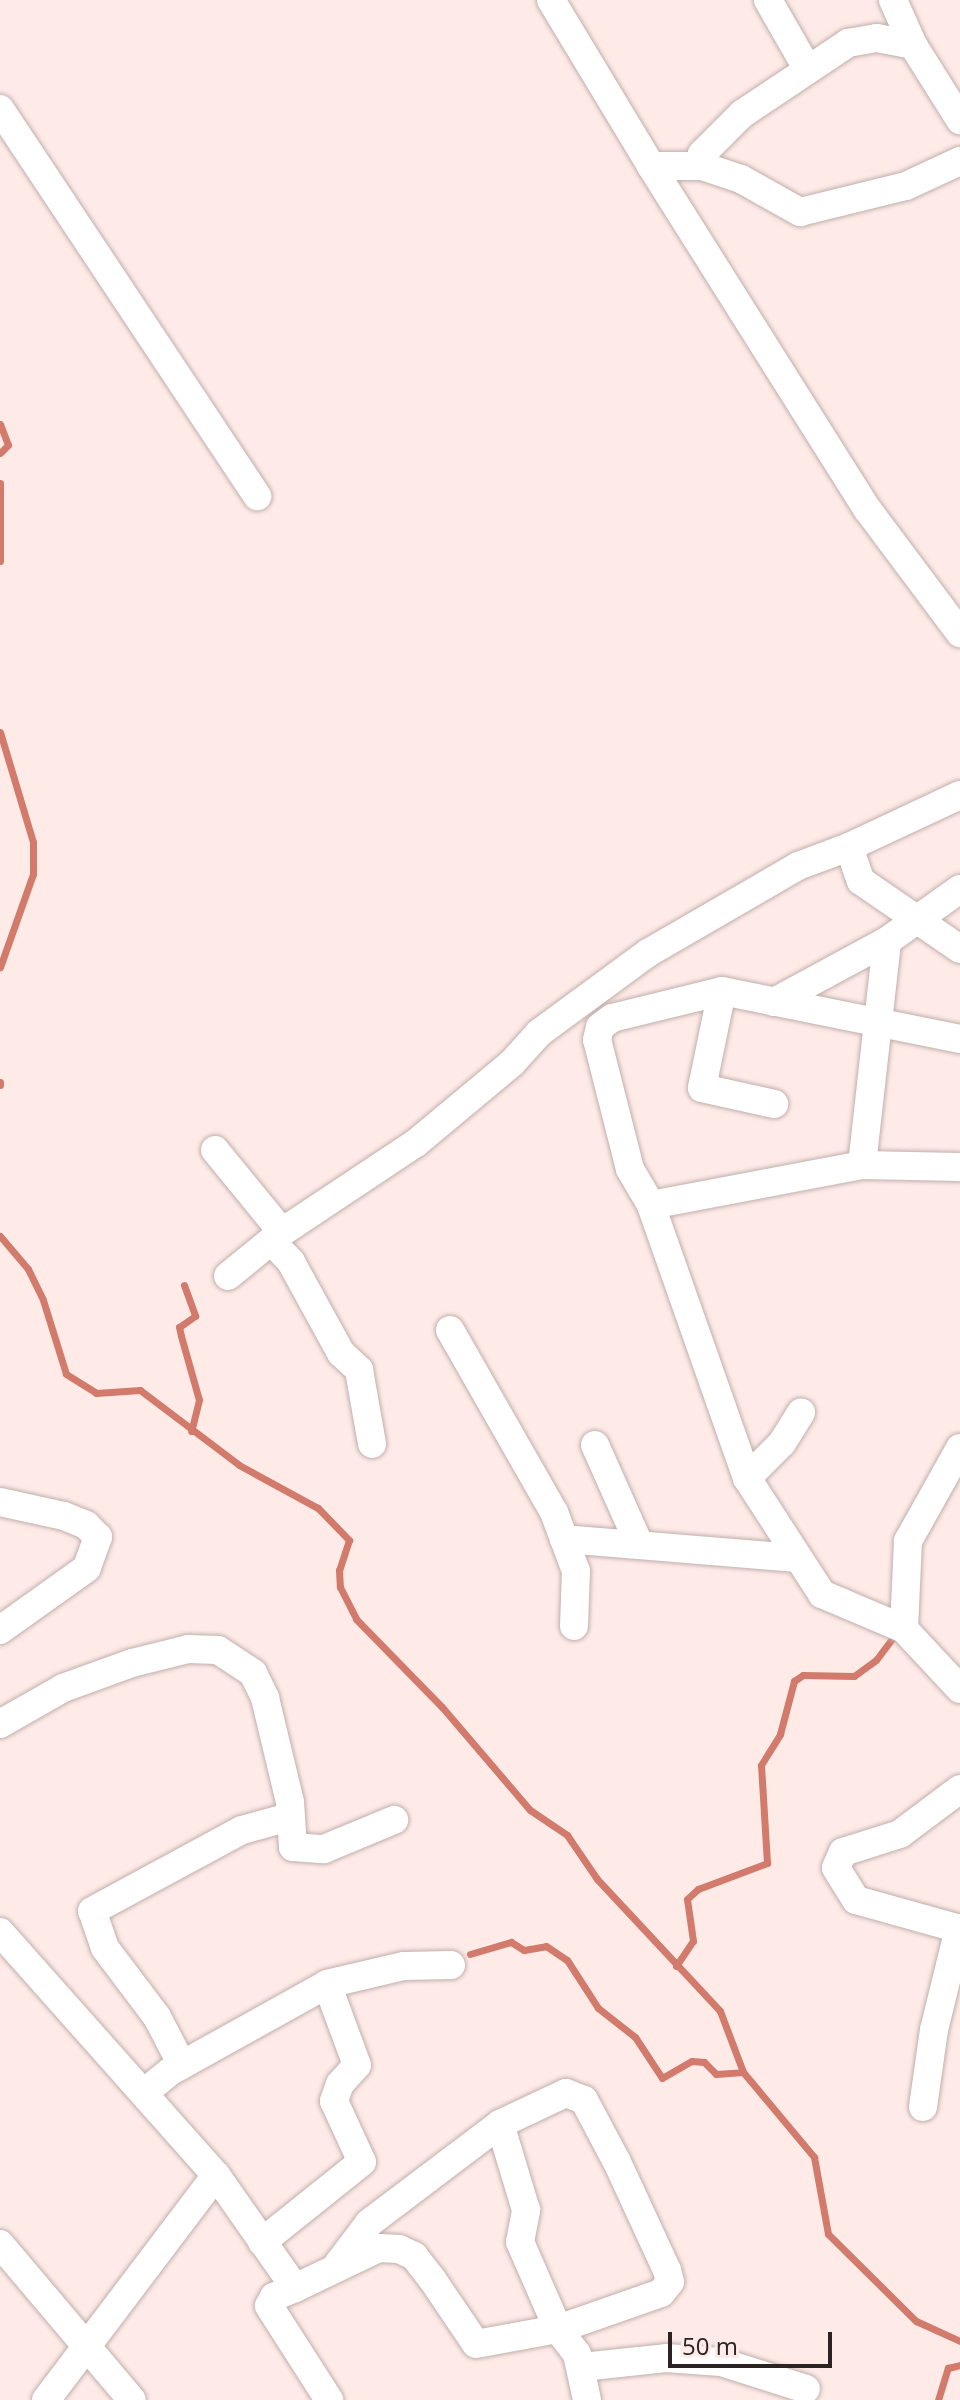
<!DOCTYPE html>
<style>
body{margin:0}
#map{position:relative;width:960px;height:2400px;overflow:hidden;background:#feebe8;font-family:"Open Sans",sans-serif}
div>[style]{position:absolute}
.stream>*{height:7px;margin:-3.5px;padding:0 3.5px;transform-origin:3.5px;border-radius:3.5px;background:#d27a6b}
.roads{filter:drop-shadow(0 0 2px #c1afac) drop-shadow(0 0 2px #c1afac)}
.minor>*{height:28px;margin:-14px;padding:0 14px;transform-origin:14px;border-radius:14px;background:#fff}
span{translate:-50% -50%;white-space:nowrap;text-align:center;line-height:1.15;-webkit-text-stroke:8px #feebe8;paint-order:stroke}
.scale{position:absolute;left:668px;top:2332px;width:164px;height:36px;box-sizing:border-box;border:4px solid #2a2322;border-top:0;padding-left:10px;font-size:24px;line-height:28px;white-space:nowrap;color:#2a2322;-webkit-text-stroke:6px #feebe8;paint-order:stroke}
</style>
<div id="map">
<div class="stream">
<i style="left:0;top:424px;width:22px;rotate:69deg"></i>
<i style="left:8px;top:445px;width:11px;rotate:135deg"></i>
<i style="left:0;top:483px;width:78px;rotate:90deg"></i>
<i style="left:0;top:732px;width:115px;rotate:73.3deg"></i>
<i style="left:33px;top:842px;width:32px;rotate:90deg"></i>
<i style="left:33px;top:874px;width:99px;rotate:109.5deg"></i>
<i style="left:0;top:1082px;width:3px;rotate:90deg"></i>
<i style="left:0;top:1236px;width:43px;rotate:49.7deg"></i>
<i style="left:28px;top:1269px;width:34px;rotate:64deg"></i>
<i style="left:43px;top:1300px;width:77px;rotate:72.7deg"></i>
<i style="left:66px;top:1374px;width:36px;rotate:32deg"></i>
<i style="left:96px;top:1393px;width:44px;rotate:-3.9deg"></i>
<i style="left:140px;top:1390px;width:124px;rotate:37.1deg"></i>
<i style="left:239px;top:1465px;width:90px;rotate:28.6deg"></i>
<i style="left:318px;top:1508px;width:45px;rotate:45.9deg"></i>
<i style="left:349px;top:1540px;width:32px;rotate:108deg"></i>
<i style="left:339px;top:1570px;width:17px;rotate:87deg"></i>
<i style="left:340px;top:1587px;width:36px;rotate:63deg"></i>
<i style="left:356px;top:1619px;width:123px;rotate:45.7deg"></i>
<i style="left:442px;top:1707px;width:135px;rotate:49.5deg"></i>
<i style="left:530px;top:1810px;width:45px;rotate:34deg"></i>
<i style="left:567px;top:1835px;width:53px;rotate:55.7deg"></i>
<i style="left:597px;top:1879px;width:180px;rotate:47deg"></i>
<i style="left:720px;top:2011px;width:65px;rotate:69.3deg"></i>
<i style="left:743px;top:2072px;width:111px;rotate:50.1deg"></i>
<i style="left:814px;top:2157px;width:78px;rotate:79.7deg"></i>
<i style="left:828px;top:2234px;width:124px;rotate:44.7deg"></i>
<i style="left:916px;top:2321px;width:48px;rotate:24.4deg"></i>
<i style="left:184px;top:1285px;width:33px;rotate:70deg"></i>
<i style="left:195px;top:1316px;width:19px;rotate:145deg"></i>
<i style="left:179px;top:1327px;width:9px;rotate:77deg"></i>
<i style="left:181px;top:1336px;width:66px;rotate:74.3deg"></i>
<i style="left:199px;top:1400px;width:32px;rotate:104deg"></i>
<i style="left:470px;top:1954px;width:43px;rotate:-16.3deg"></i>
<i style="left:511px;top:1942px;width:15px;rotate:32deg"></i>
<i style="left:524px;top:1950px;width:22px;rotate:-10deg"></i>
<i style="left:546px;top:1946px;width:25px;rotate:34deg"></i>
<i style="left:567px;top:1960px;width:57px;rotate:57.1deg"></i>
<i style="left:598px;top:2008px;width:47px;rotate:38.1deg"></i>
<i style="left:635px;top:2037px;width:49px;rotate:56.6deg"></i>
<i style="left:662px;top:2078px;width:34px;rotate:-30deg"></i>
<i style="left:692px;top:2061px;width:12px;rotate:5deg"></i>
<i style="left:704px;top:2062px;width:17px;rotate:45deg"></i>
<i style="left:716px;top:2074px;width:27px;rotate:-4deg"></i>
<i style="left:676px;top:1966px;width:30px;rotate:-56deg"></i>
<i style="left:693px;top:1941px;width:42px;rotate:-98.1deg"></i>
<i style="left:687px;top:1899px;width:15px;rotate:-42deg"></i>
<i style="left:698px;top:1889px;width:74px;rotate:-20.6deg"></i>
<i style="left:767px;top:1863px;width:98px;rotate:-93.5deg"></i>
<i style="left:761px;top:1765px;width:36px;rotate:-58deg"></i>
<i style="left:780px;top:1734px;width:55px;rotate:-75.2deg"></i>
<i style="left:794px;top:1681px;width:11px;rotate:-34deg"></i>
<i style="left:803px;top:1675px;width:51px;rotate:1.1deg"></i>
<i style="left:854px;top:1676px;width:27px;rotate:-36deg"></i>
<i style="left:876px;top:1660px;width:34px;rotate:-53deg"></i>
<i style="left:938px;top:2400px;width:34px;rotate:-73deg"></i>
<i style="left:948px;top:2368px;width:12px;rotate:-14deg"></i>
</div>
<div class="roads">
<div class="minor">
<i style="left:551px;top:0;width:194px;rotate:58.9deg"></i>
<i style="left:651px;top:166px;width:51px"></i>
<i style="left:702px;top:166px;width:41px;rotate:18.4deg"></i>
<i style="left:741px;top:179px;width:68px;rotate:29.2deg"></i>
<i style="left:800px;top:212px;width:109px;rotate:-13.8deg"></i>
<i style="left:906px;top:186px;width:60px;rotate:-24.8deg"></i>
<i style="left:768px;top:0;width:78px;rotate:60.2deg"></i>
<i style="left:893px;top:0;width:49px;rotate:66deg"></i>
<i style="left:0;top:109px;width:465px;rotate:56.4deg"></i>
<i style="left:651px;top:166px;width:407px;rotate:57.8deg"></i>
<i style="left:868px;top:510px;width:154px;rotate:53.2deg"></i>
<i style="left:702px;top:166px;width:12px;rotate:-90deg"></i>
<i style="left:702px;top:154px;width:57px;rotate:-45deg"></i>
<i style="left:742px;top:114px;width:128px;rotate:-33.8deg"></i>
<i style="left:848px;top:43px;width:29px;rotate:-10deg"></i>
<i style="left:877px;top:38px;width:37px;rotate:11deg"></i>
<i style="left:913px;top:45px;width:89px;rotate:57.9deg"></i>
<i style="left:960px;top:795px;width:123px;rotate:154.9deg"></i>
<i style="left:849px;top:847px;width:36px;rotate:71deg"></i>
<i style="left:861px;top:881px;width:120px;rotate:34.5deg"></i>
<i style="left:722px;top:991px;width:99px;rotate:101.7deg"></i>
<i style="left:702px;top:1088px;width:74px;rotate:12.5deg"></i>
<i style="left:774px;top:1002px;width:128px;rotate:-28.4deg"></i>
<i style="left:887px;top:941px;width:90px;rotate:-35.5deg"></i>
<i style="left:215px;top:1150px;width:106px;rotate:50.7deg"></i>
<i style="left:862px;top:1165px;width:225px;rotate:-83.6deg"></i>
<i style="left:651px;top:1205px;width:215px;rotate:-10.7deg"></i>
<i style="left:862px;top:1165px;width:98px;rotate:1.2deg"></i>
<i style="left:271px;top:1241px;width:29px;rotate:46deg"></i>
<i style="left:291px;top:1262px;width:104px;rotate:61.2deg"></i>
<i style="left:341px;top:1353px;width:25px;rotate:43deg"></i>
<i style="left:359px;top:1370px;width:75px;rotate:80deg"></i>
<i style="left:228px;top:1276px;width:70px;rotate:-39.2deg"></i>
<i style="left:282px;top:1232px;width:161px;rotate:-33.6deg"></i>
<i style="left:416px;top:1143px;width:125px;rotate:-39.8deg"></i>
<i style="left:512px;top:1063px;width:40px;rotate:-48deg"></i>
<i style="left:539px;top:1033px;width:135px;rotate:-36.3deg"></i>
<i style="left:648px;top:953px;width:173px;rotate:-30.1deg"></i>
<i style="left:798px;top:866px;width:54px;rotate:-20.4deg"></i>
<i style="left:450px;top:1330px;width:210px;rotate:60.3deg"></i>
<i style="left:554px;top:1512px;width:63px;rotate:69.6deg"></i>
<i style="left:576px;top:1571px;width:55px;rotate:92.1deg"></i>
<i style="left:595px;top:1445px;width:108px;rotate:66deg"></i>
<i style="left:960px;top:1448px;width:107px;rotate:119.2deg"></i>
<i style="left:908px;top:1541px;width:88px;rotate:92.6deg"></i>
<i style="left:904px;top:1629px;width:82px;rotate:47deg"></i>
<i style="left:747px;top:1478px;width:49px;rotate:-45deg"></i>
<i style="left:782px;top:1443px;width:36px;rotate:-58deg"></i>
<i style="left:0;top:1502px;width:66px;rotate:12.3deg"></i>
<i style="left:64px;top:1516px;width:24px;rotate:22deg"></i>
<i style="left:86px;top:1525px;width:17px;rotate:45deg"></i>
<i style="left:98px;top:1537px;width:33px;rotate:110deg"></i>
<i style="left:87px;top:1568px;width:107px;rotate:144.5deg"></i>
<i style="left:564px;top:1539px;width:232px;rotate:4.7deg"></i>
<i style="left:904px;top:1629px;width:89px;rotate:-156.9deg"></i>
<i style="left:822px;top:1594px;width:138px;rotate:-122.9deg"></i>
<i style="left:747px;top:1478px;width:289px;rotate:-109.4deg"></i>
<i style="left:651px;top:1205px;width:42px;rotate:-120.3deg"></i>
<i style="left:630px;top:1169px;width:133px;rotate:-104.3deg"></i>
<i style="left:597px;top:1040px;width:13px;rotate:-77deg"></i>
<i style="left:600px;top:1027px;width:15px;rotate:-37deg"></i>
<i style="left:612px;top:1018px;width:113px;rotate:-13.8deg"></i>
<i style="left:722px;top:991px;width:243px;rotate:11.4deg"></i>
<i style="left:0;top:1724px;width:73px;rotate:-29.7deg"></i>
<i style="left:63px;top:1688px;width:73px;rotate:-19.9deg"></i>
<i style="left:132px;top:1663px;width:58px;rotate:-14deg"></i>
<i style="left:188px;top:1649px;width:30px;rotate:2deg"></i>
<i style="left:218px;top:1650px;width:42px;rotate:33.3deg"></i>
<i style="left:253px;top:1673px;width:28px;rotate:64deg"></i>
<i style="left:265px;top:1698px;width:107px;rotate:76.5deg"></i>
<i style="left:290px;top:1802px;width:45px;rotate:86.2deg"></i>
<i style="left:293px;top:1847px;width:31px;rotate:4deg"></i>
<i style="left:324px;top:1849px;width:76px;rotate:-22.5deg"></i>
<i style="left:960px;top:1789px;width:75px;rotate:143.1deg"></i>
<i style="left:900px;top:1834px;width:60px;rotate:162.5deg"></i>
<i style="left:843px;top:1852px;width:17px;rotate:114deg"></i>
<i style="left:836px;top:1868px;width:38px;rotate:58deg"></i>
<i style="left:856px;top:1900px;width:108px;rotate:15.6deg"></i>
<i style="left:0;top:1932px;width:325px;rotate:48.4deg"></i>
<i style="left:216px;top:2175px;width:138px;rotate:55deg"></i>
<i style="left:295px;top:2288px;width:93px;rotate:-25.5deg"></i>
<i style="left:379px;top:2248px;width:20px;rotate:3deg"></i>
<i style="left:399px;top:2249px;width:17px;rotate:25deg"></i>
<i style="left:414px;top:2256px;width:29px;rotate:52deg"></i>
<i style="left:432px;top:2279px;width:78px;rotate:55.9deg"></i>
<i style="left:476px;top:2344px;width:83px;rotate:-10.4deg"></i>
<i style="left:558px;top:2329px;width:31px;rotate:53deg"></i>
<i style="left:577px;top:2354px;width:47px;rotate:77.7deg"></i>
<i style="left:182px;top:2065px;width:54px;rotate:-117.5deg"></i>
<i style="left:157px;top:2017px;width:86px;rotate:-127deg"></i>
<i style="left:105px;top:1948px;width:39px;rotate:-109deg"></i>
<i style="left:92px;top:1911px;width:170px;rotate:-28.4deg"></i>
<i style="left:242px;top:1830px;width:49px;rotate:-15.5deg"></i>
<i style="left:145px;top:2092px;width:33px;rotate:-39deg"></i>
<i style="left:171px;top:2071px;width:179px;rotate:-29.1deg"></i>
<i style="left:327px;top:1984px;width:79px;rotate:-13.2deg"></i>
<i style="left:404px;top:1966px;width:47px;rotate:-1.2deg"></i>
<i style="left:923px;top:2107px;width:78px;rotate:-81.9deg"></i>
<i style="left:934px;top:2030px;width:105px;rotate:-76.2deg"></i>
<i style="left:262px;top:2242px;width:128px;rotate:-38.7deg"></i>
<i style="left:362px;top:2162px;width:67px;rotate:-114.7deg"></i>
<i style="left:334px;top:2101px;width:18px;rotate:-71deg"></i>
<i style="left:340px;top:2084px;width:25px;rotate:-48deg"></i>
<i style="left:357px;top:2065px;width:86px;rotate:-110.3deg"></i>
<i style="left:0;top:2244px;width:204px;rotate:49.8deg"></i>
<i style="left:338px;top:2264px;width:51px;rotate:-52.9deg"></i>
<i style="left:369px;top:2223px;width:164px;rotate:-37.1deg"></i>
<i style="left:500px;top:2124px;width:73px;rotate:-25.2deg"></i>
<i style="left:566px;top:2093px;width:19px;rotate:21deg"></i>
<i style="left:584px;top:2100px;width:70px;rotate:62deg"></i>
<i style="left:617px;top:2162px;width:119px;rotate:65.2deg"></i>
<i style="left:667px;top:2270px;width:12px;rotate:76deg"></i>
<i style="left:670px;top:2282px;width:14px;rotate:129deg"></i>
<i style="left:661px;top:2293px;width:109px;rotate:160.7deg"></i>
<i style="left:558px;top:2329px;width:95px;rotate:-113.6deg"></i>
<i style="left:520px;top:2242px;width:33px;rotate:-79deg"></i>
<i style="left:526px;top:2210px;width:90px;rotate:-106.8deg"></i>
<i style="left:295px;top:2288px;width:23px;rotate:157deg"></i>
<i style="left:274px;top:2297px;width:10px;rotate:119deg"></i>
<i style="left:269px;top:2306px;width:112px;rotate:57.4deg"></i>
<i style="left:582px;top:2367px;width:84px;rotate:-6.1deg"></i>
<i style="left:666px;top:2358px;width:55px;rotate:4.2deg"></i>
<i style="left:721px;top:2362px;width:89px;rotate:17.6deg"></i>
<i style="left:46px;top:2400px;width:282px;rotate:-52.9deg"></i>
</div>
</div>
<div class="scale">50 m</div>
</div>
